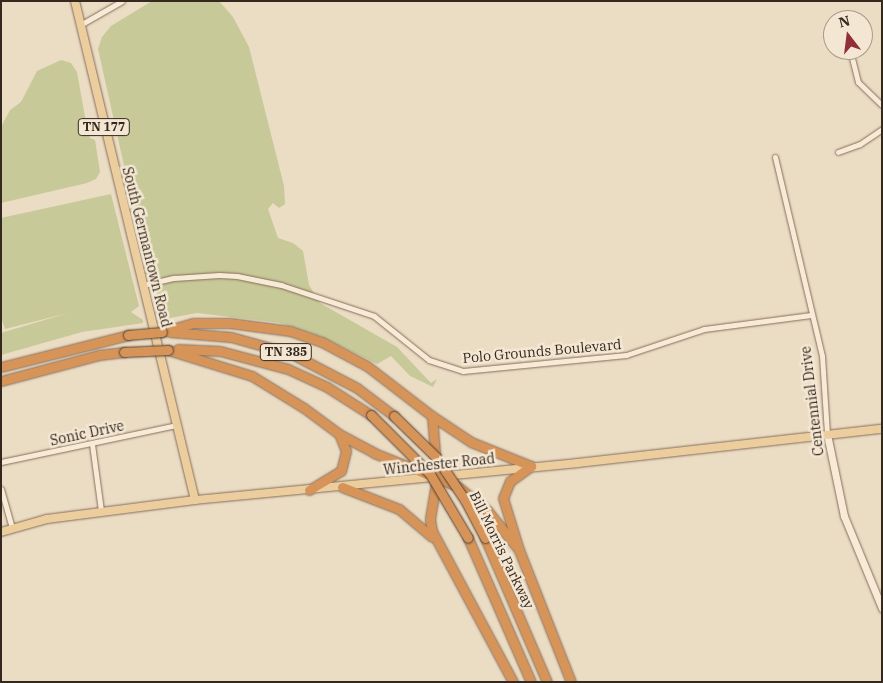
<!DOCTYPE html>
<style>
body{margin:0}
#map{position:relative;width:883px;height:683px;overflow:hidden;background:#ebdcc4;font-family:"IBM Plex Serif",serif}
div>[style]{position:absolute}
.green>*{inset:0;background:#c7c998}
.roads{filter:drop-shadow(0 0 1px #856e5b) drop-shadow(0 0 1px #856e5b)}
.street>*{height:5px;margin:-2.5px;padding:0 2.5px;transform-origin:2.5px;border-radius:2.5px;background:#f7ead6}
.secondary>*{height:7px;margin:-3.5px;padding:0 3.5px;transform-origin:3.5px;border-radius:3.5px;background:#f7ead6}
.primary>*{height:8px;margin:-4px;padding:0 4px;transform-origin:4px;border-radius:4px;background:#eccd9e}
.highway>*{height:9px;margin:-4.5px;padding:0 4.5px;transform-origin:4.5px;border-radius:4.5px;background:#d69459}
.bridges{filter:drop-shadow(0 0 1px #533d2f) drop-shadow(0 0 1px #533d2f)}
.highway-bridge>*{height:9px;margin:-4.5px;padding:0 4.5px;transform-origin:4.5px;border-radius:4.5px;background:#d69459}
span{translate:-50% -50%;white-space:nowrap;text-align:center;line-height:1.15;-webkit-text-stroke:5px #f3e7d3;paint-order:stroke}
.shield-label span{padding:1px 4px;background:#f3e7d3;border:1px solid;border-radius:4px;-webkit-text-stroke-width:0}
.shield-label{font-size:12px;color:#35281f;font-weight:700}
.street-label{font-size:14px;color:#35281f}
.frame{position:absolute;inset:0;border:2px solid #35281f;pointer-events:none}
.north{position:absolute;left:823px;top:10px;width:50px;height:50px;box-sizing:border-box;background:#f3e7d3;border:1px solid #a79b8b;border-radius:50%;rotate:345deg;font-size:14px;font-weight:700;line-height:20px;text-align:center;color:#35281f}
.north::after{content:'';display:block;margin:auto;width:18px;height:22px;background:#902f38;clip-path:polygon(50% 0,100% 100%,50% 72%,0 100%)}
</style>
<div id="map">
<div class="green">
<i style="clip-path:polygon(152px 1px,219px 1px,233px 17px,249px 47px,284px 186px,285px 204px,279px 208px,273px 203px,268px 209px,278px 238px,293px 243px,303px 251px,309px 285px,320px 303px,397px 347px,431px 383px,437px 379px,433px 387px,410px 376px,391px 356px,377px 364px,321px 336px,280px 323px,197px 313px,159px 320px,147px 283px,142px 246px,98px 49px,102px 37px,111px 26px)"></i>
<i style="clip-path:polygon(61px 60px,71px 63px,77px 72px,87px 128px,90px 138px,95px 140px,100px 172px,96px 179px,87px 183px,1px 203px,1px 127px,10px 110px,21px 102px,37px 71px)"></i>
<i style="clip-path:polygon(111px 194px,139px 306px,131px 312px,143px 320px,143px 323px,82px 332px,1px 355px,1px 333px,68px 313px,5px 329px,1px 317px,1px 218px)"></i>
</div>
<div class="roads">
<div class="street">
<i style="left:80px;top:25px;width:48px;rotate:-29.7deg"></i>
<i style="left:850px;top:50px;width:33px;rotate:76deg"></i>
<i style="left:858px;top:82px;width:33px;rotate:44deg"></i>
<i style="left:838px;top:152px;width:23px;rotate:-20deg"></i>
<i style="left:860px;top:144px;width:27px;rotate:-34deg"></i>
<i style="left:775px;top:157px;width:204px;rotate:76.7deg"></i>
<i style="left:822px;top:356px;width:78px;rotate:86.3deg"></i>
<i style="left:143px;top:285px;width:32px;rotate:-13deg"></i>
<i style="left:174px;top:278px;width:45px;rotate:-3.8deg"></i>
<i style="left:219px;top:275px;width:18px;rotate:3deg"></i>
<i style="left:237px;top:276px;width:45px;rotate:11.6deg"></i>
<i style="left:281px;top:285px;width:98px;rotate:18.4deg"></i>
<i style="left:374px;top:316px;width:70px;rotate:38.7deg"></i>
<i style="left:429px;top:360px;width:36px;rotate:18deg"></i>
<i style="left:463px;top:371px;width:164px;rotate:-5.6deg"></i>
<i style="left:626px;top:355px;width:82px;rotate:-18.4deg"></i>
<i style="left:704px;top:329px;width:108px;rotate:-7.5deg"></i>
<i style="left:92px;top:444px;width:68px;rotate:82.3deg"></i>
<i style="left:1px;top:462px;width:180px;rotate:-11.9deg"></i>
<i style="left:1px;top:489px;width:41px;rotate:74.2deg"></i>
</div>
<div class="secondary">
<i style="left:827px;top:434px;width:84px;rotate:78.3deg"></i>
<i style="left:844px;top:516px;width:100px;rotate:67.6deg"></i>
</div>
<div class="primary">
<i style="left:75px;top:1px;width:513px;rotate:76.48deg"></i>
<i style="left:1px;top:532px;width:48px;rotate:-15.8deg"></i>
<i style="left:47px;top:519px;width:149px;rotate:-7.3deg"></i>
<i style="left:195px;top:500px;width:384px;rotate:-5.5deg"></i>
<i style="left:577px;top:463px;width:307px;rotate:-6.4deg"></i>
</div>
<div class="highway">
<i style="left:162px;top:332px;width:33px;rotate:-16deg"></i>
<i style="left:194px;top:323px;width:36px"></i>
<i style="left:230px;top:323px;width:61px;rotate:7.6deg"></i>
<i style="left:290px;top:331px;width:34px;rotate:19deg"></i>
<i style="left:322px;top:342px;width:51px;rotate:28.1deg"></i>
<i style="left:367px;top:366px;width:82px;rotate:37.6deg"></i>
<i style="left:432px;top:416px;width:61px;rotate:85.3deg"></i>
<i style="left:437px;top:477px;width:43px;rotate:99.5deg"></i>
<i style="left:430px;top:519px;width:12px;rotate:81deg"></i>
<i style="left:432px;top:531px;width:171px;rotate:61.8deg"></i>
<i style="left:170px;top:332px;width:61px;rotate:4.7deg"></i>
<i style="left:231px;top:337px;width:63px;rotate:15.6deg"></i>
<i style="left:292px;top:354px;width:73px;rotate:27.6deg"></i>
<i style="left:357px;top:388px;width:46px;rotate:37.1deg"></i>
<i style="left:178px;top:349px;width:42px;rotate:2.7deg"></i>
<i style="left:220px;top:351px;width:70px;rotate:14.8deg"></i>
<i style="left:288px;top:369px;width:43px;rotate:24.8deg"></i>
<i style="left:327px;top:387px;width:52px;rotate:32.5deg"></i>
<i style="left:168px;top:350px;width:88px;rotate:17.2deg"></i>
<i style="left:252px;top:376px;width:61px;rotate:31.6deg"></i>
<i style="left:304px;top:408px;width:44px;rotate:36.6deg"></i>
<i style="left:339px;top:434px;width:40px;rotate:28deg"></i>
<i style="left:374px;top:453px;width:89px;rotate:21.7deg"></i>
<i style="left:457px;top:486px;width:38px;rotate:39deg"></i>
<i style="left:487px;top:510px;width:51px;rotate:51.3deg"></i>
<i style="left:1px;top:367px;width:131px;rotate:-14.1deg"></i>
<i style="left:1px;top:381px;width:101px;rotate:-14.9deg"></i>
<i style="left:99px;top:355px;width:25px;rotate:-7deg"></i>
<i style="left:432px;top:416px;width:47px;rotate:33.7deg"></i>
<i style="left:471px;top:442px;width:65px;rotate:21.8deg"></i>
<i style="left:531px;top:466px;width:26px;rotate:144deg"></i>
<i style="left:510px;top:481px;width:18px;rotate:112deg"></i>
<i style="left:503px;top:498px;width:54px;rotate:72.9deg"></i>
<i style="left:519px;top:550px;width:142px;rotate:68.5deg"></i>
<i style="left:342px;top:487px;width:61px;rotate:21.1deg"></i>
<i style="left:399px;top:509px;width:43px;rotate:40.3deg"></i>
<i style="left:309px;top:490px;width:37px;rotate:-31deg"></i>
<i style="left:341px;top:471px;width:21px;rotate:-76deg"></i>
<i style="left:346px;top:451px;width:18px;rotate:-112deg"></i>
<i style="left:468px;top:538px;width:157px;rotate:66.4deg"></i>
<i style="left:485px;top:538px;width:157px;rotate:66.7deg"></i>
</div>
</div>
<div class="bridges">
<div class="highway-bridge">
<i style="left:128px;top:335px;width:34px;rotate:-5deg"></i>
<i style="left:124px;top:352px;width:44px;rotate:-2.6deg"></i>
<i style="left:371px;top:415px;width:83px;rotate:45deg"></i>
<i style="left:430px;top:474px;width:74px;rotate:59.3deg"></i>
<i style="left:394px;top:416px;width:59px;rotate:44.3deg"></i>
<i style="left:436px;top:457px;width:52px;rotate:56deg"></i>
<i style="left:465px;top:500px;width:43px;rotate:62.2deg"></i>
</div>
</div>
<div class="shield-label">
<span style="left:104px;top:127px">TN 177</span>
<span style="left:286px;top:352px">TN 385</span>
</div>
<div class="street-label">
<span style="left:147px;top:247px;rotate:76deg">South Germantown Road</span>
<span style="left:542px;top:351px;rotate:-5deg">Polo Grounds Boulevard</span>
<span style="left:812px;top:401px;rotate:-97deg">Centennial Drive</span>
<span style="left:87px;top:433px;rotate:-12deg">Sonic Drive</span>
<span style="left:439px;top:464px;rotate:-6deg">Winchester Road</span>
<span style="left:502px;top:550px;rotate:64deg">Bill Morris Parkway</span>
</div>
<div class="frame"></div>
<div class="north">N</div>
</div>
